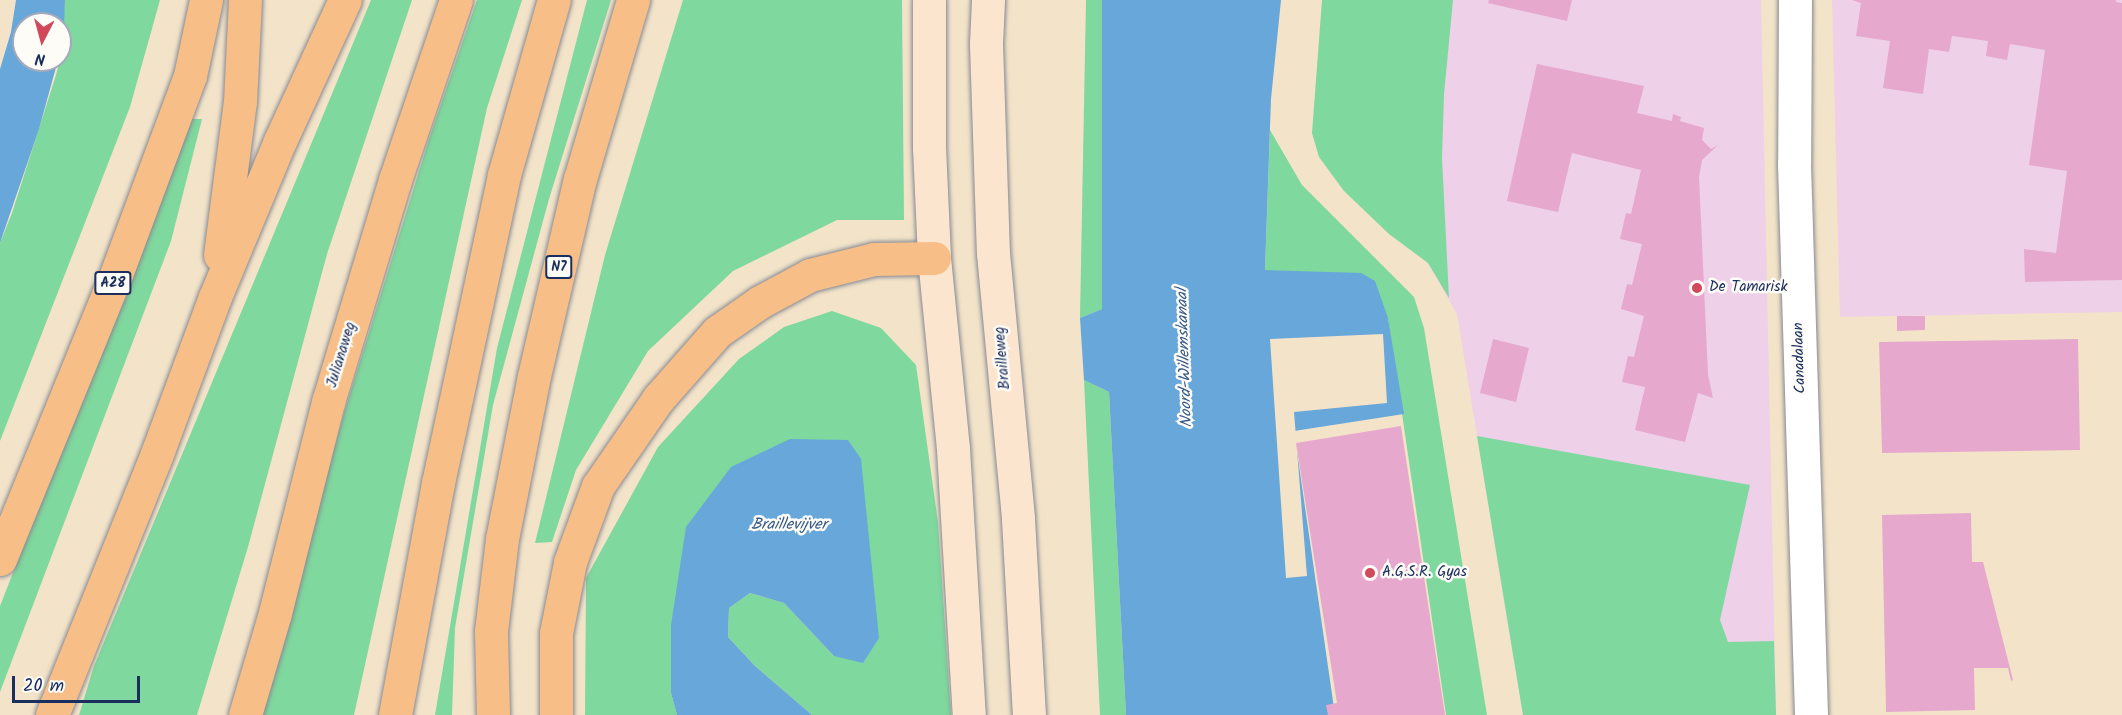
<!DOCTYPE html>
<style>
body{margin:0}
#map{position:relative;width:2122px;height:715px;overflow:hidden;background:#f3e4c9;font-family:Kalam,sans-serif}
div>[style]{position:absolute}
.built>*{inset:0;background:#eed0e8}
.green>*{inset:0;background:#7fd89e}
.water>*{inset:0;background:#67a7da}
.pier>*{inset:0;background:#f3e4c9}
.building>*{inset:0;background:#e7a8cd}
.roads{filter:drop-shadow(0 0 2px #878a94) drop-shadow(0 0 2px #878a94)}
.minor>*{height:33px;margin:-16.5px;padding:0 16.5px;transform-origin:16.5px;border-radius:16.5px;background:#fff}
.secondary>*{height:33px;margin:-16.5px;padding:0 16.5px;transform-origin:16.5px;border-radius:16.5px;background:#fce5cf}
.trunk>*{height:33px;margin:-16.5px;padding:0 16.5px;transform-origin:16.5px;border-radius:16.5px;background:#f7be87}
.dots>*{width:16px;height:16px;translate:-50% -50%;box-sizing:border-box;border:3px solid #fdfcf7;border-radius:50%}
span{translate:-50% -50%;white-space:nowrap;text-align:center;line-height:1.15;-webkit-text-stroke:5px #fdfcf7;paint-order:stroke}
.shield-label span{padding:2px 4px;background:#fdfcf7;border:2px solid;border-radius:4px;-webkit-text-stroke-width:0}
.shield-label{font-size:14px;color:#1b2f5e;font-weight:700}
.poi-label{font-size:15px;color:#1b2f5e}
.left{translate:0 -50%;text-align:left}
.street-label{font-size:15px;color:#1b2f5e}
.water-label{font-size:16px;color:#365989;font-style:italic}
.north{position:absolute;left:12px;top:12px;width:60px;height:60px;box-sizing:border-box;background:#fdfcf7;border:2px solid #a3aaba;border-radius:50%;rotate:186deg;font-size:16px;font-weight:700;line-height:24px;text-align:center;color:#1b2f5e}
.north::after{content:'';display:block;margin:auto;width:21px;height:27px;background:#d1495b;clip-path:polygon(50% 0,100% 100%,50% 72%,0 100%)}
.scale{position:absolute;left:12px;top:676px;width:128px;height:27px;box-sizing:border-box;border:3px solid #1b2f5e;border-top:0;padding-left:8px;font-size:18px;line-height:21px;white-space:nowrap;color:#1b2f5e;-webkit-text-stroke:4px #fdfcf7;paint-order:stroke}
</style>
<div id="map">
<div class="built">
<i style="clip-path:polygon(1386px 0,1761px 0,1776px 715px,1523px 715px,1457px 314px,1428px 263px,1407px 247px)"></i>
<i style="clip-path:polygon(1832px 0,2122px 0,2122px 312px,1840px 317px)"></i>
</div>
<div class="green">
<i style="clip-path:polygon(65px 0,160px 0,130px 107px,0 441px,0 243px,12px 213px,56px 75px,60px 60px)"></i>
<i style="clip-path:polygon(371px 0,412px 0,327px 254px,248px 547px,197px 715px,79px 715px,94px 666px)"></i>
<i style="clip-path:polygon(477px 0,522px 0,487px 108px,354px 715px,261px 715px,344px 413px,429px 139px)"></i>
<i style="clip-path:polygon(587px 0,611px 0,549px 199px,493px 405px,455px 628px,452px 715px,435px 715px,497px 348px)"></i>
<i style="clip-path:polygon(683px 0,902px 0,904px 220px,837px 220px,733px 271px,648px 351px,576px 470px,552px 542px,535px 543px,605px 255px)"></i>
<i style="clip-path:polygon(1086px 0,1102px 0,1102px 309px,1080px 318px)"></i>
<i style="clip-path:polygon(1322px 0,1453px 0,1444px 94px,1442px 158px,1449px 298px,1428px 263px,1389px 234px,1344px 191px,1319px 157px,1312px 133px)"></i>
<i style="clip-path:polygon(191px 119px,202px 119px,171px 241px,0 692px,0 606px)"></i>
<i style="clip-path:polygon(1270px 130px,1302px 185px,1414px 297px,1424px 328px,1487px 715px,1446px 715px,1388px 318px,1265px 270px)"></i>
<i style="clip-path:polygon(832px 311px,881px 328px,916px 365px,938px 522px,951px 715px,812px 715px,755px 666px,728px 637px,729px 608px,750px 593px,784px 603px,834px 656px,790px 439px,671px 693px,677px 715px,585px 715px,586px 578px,658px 447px,739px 359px,784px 327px)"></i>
<i style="clip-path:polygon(1084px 380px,1109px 392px,1126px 715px,1100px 715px)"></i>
<i style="clip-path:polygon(1477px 436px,1750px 485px,1720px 620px,1728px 642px,1774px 641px,1776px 715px,1523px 715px)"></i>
</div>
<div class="water">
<i style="clip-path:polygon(16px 0,65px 0,64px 27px,60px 50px,60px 24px,24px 24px,24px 60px,58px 60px,39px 129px,0 243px,0 69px,11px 32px)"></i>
<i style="clip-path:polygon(1102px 0,1281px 0,1271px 99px,1265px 270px,1361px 273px,1375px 281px,1388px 318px,1404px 414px,1294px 431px,1335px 715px,1126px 715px,1109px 392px,1084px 380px,1080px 318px,1102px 309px)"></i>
<i style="clip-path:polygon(790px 439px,848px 440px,861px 459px,879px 638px,863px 663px,834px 656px,784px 603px,750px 593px,729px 608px,728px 637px,755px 666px,812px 715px,677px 715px,671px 693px,671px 625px,686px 527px,731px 467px)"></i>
</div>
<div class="pier">
<i style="clip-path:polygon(1383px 334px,1387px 403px,1294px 412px,1307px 576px,1286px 578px,1270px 339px)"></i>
</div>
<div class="building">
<i style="clip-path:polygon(1489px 0,1572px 0,1567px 21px,1488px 3px)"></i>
<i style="clip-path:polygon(1852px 0,2116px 0,2116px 2px,2122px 3px,2122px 280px,2025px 282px,2024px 249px,2056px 253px,2067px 171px,2029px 165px,2045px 50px,2010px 44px,2007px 60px,1986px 56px,1988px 41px,1952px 36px,1949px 52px,1929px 49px,1923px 94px,1883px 88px,1890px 41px,1856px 36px,1861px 3px)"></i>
<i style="clip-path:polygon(1537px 64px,1644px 86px,1637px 113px,1672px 121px,1673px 114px,1681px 117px,1680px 121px,1704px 128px,1702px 140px,1711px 149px,1718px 145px,1702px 160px,1699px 177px,1708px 375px,1713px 398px,1698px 393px,1685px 442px,1635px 430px,1645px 387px,1622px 382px,1628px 356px,1634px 357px,1644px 316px,1621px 309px,1627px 284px,1632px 285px,1642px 244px,1620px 239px,1626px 213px,1631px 214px,1641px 170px,1572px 153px,1558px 212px,1507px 201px)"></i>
<i style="clip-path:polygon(1897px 316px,1925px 316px,1925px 330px,1897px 331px)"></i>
<i style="clip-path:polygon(1493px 339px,1529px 348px,1516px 402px,1480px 393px)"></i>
<i style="clip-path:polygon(2078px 339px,2080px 450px,1882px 453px,1879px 342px)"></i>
<i style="clip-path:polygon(1401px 426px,1445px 715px,1328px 715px,1326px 705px,1337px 703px,1296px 443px)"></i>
<i style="clip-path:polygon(1971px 513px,1972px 562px,1983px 562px,2013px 680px,2011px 681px,2008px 668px,1974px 668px,1975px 710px,1886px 712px,1882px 515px)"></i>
</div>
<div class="roads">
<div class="minor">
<i style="left:1795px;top:0;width:164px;rotate:90.3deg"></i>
<i style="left:1794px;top:164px;width:551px;rotate:88.23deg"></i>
</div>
<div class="secondary">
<i style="left:929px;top:0;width:147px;rotate:90deg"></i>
<i style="left:929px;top:147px;width:111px;rotate:87.4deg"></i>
<i style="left:934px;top:258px;width:192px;rotate:84.3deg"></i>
<i style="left:953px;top:449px;width:266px;rotate:86.6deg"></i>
<i style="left:988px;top:0;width:44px;rotate:92.6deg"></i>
<i style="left:986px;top:44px;width:209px;rotate:88.1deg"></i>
<i style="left:993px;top:253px;width:267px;rotate:84.6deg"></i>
<i style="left:1018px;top:519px;width:196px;rotate:86.8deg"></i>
</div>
<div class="trunk">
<i style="left:220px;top:255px;width:154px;rotate:-82.6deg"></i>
<i style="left:240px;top:102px;width:102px;rotate:-87.2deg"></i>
<i style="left:0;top:559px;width:301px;rotate:-67.8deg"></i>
<i style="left:114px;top:280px;width:218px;rotate:-69.6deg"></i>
<i style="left:190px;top:76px;width:78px;rotate:-78.1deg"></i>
<i style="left:52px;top:715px;width:284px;rotate:-68.1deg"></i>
<i style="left:158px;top:451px;width:164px;rotate:-69.7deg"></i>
<i style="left:215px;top:297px;width:169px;rotate:-67.4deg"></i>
<i style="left:280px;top:141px;width:155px;rotate:-65.3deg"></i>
<i style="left:245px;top:715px;width:106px;rotate:-73.6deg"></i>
<i style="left:275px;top:613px;width:218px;rotate:-75.9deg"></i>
<i style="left:328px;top:402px;width:232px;rotate:-73.2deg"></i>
<i style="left:395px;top:180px;width:190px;rotate:-71.3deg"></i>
<i style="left:395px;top:715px;width:236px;rotate:-79.5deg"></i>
<i style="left:438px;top:483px;width:315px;rotate:-77.9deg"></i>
<i style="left:504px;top:175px;width:182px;rotate:-74.1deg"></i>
<i style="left:493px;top:715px;width:84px;rotate:-91.4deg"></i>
<i style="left:491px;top:631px;width:93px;rotate:-83.2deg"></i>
<i style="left:502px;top:539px;width:166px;rotate:-78.9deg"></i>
<i style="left:534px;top:376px;width:202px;rotate:-76.9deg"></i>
<i style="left:580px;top:179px;width:187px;rotate:-73.5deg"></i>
<i style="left:556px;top:715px;width:82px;rotate:-90deg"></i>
<i style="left:556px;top:633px;width:72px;rotate:-78.8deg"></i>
<i style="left:570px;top:562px;width:81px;rotate:-69.8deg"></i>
<i style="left:598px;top:486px;width:106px;rotate:-55.4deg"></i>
<i style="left:658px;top:399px;width:89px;rotate:-48.6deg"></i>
<i style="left:717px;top:332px;width:52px;rotate:-34.9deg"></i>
<i style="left:760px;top:302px;width:57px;rotate:-28.4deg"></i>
<i style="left:810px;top:275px;width:66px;rotate:-14deg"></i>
<i style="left:874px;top:259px;width:60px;rotate:-1deg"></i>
</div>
</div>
<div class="dots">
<i style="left:1697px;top:288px;background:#d1495b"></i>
<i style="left:1370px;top:573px;background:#d1495b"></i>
</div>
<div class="shield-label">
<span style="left:559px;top:267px">N7</span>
<span style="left:113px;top:283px">A28</span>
</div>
<div class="poi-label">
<span class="left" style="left:1709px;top:288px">De Tamarisk</span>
<span class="left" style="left:1382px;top:573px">A.G.S.R. Gyas</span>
</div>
<div class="street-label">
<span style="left:342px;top:355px;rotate:-73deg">Julianaweg</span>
<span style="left:1003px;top:358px;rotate:-95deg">Brailleweg</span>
<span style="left:1800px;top:358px;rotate:-92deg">Canadalaan</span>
</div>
<div class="water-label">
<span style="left:1185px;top:358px;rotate:-92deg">Noord-Willemskanaal</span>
<span style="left:789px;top:525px">Braillevijver</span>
</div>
<div class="north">N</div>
<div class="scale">20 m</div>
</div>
